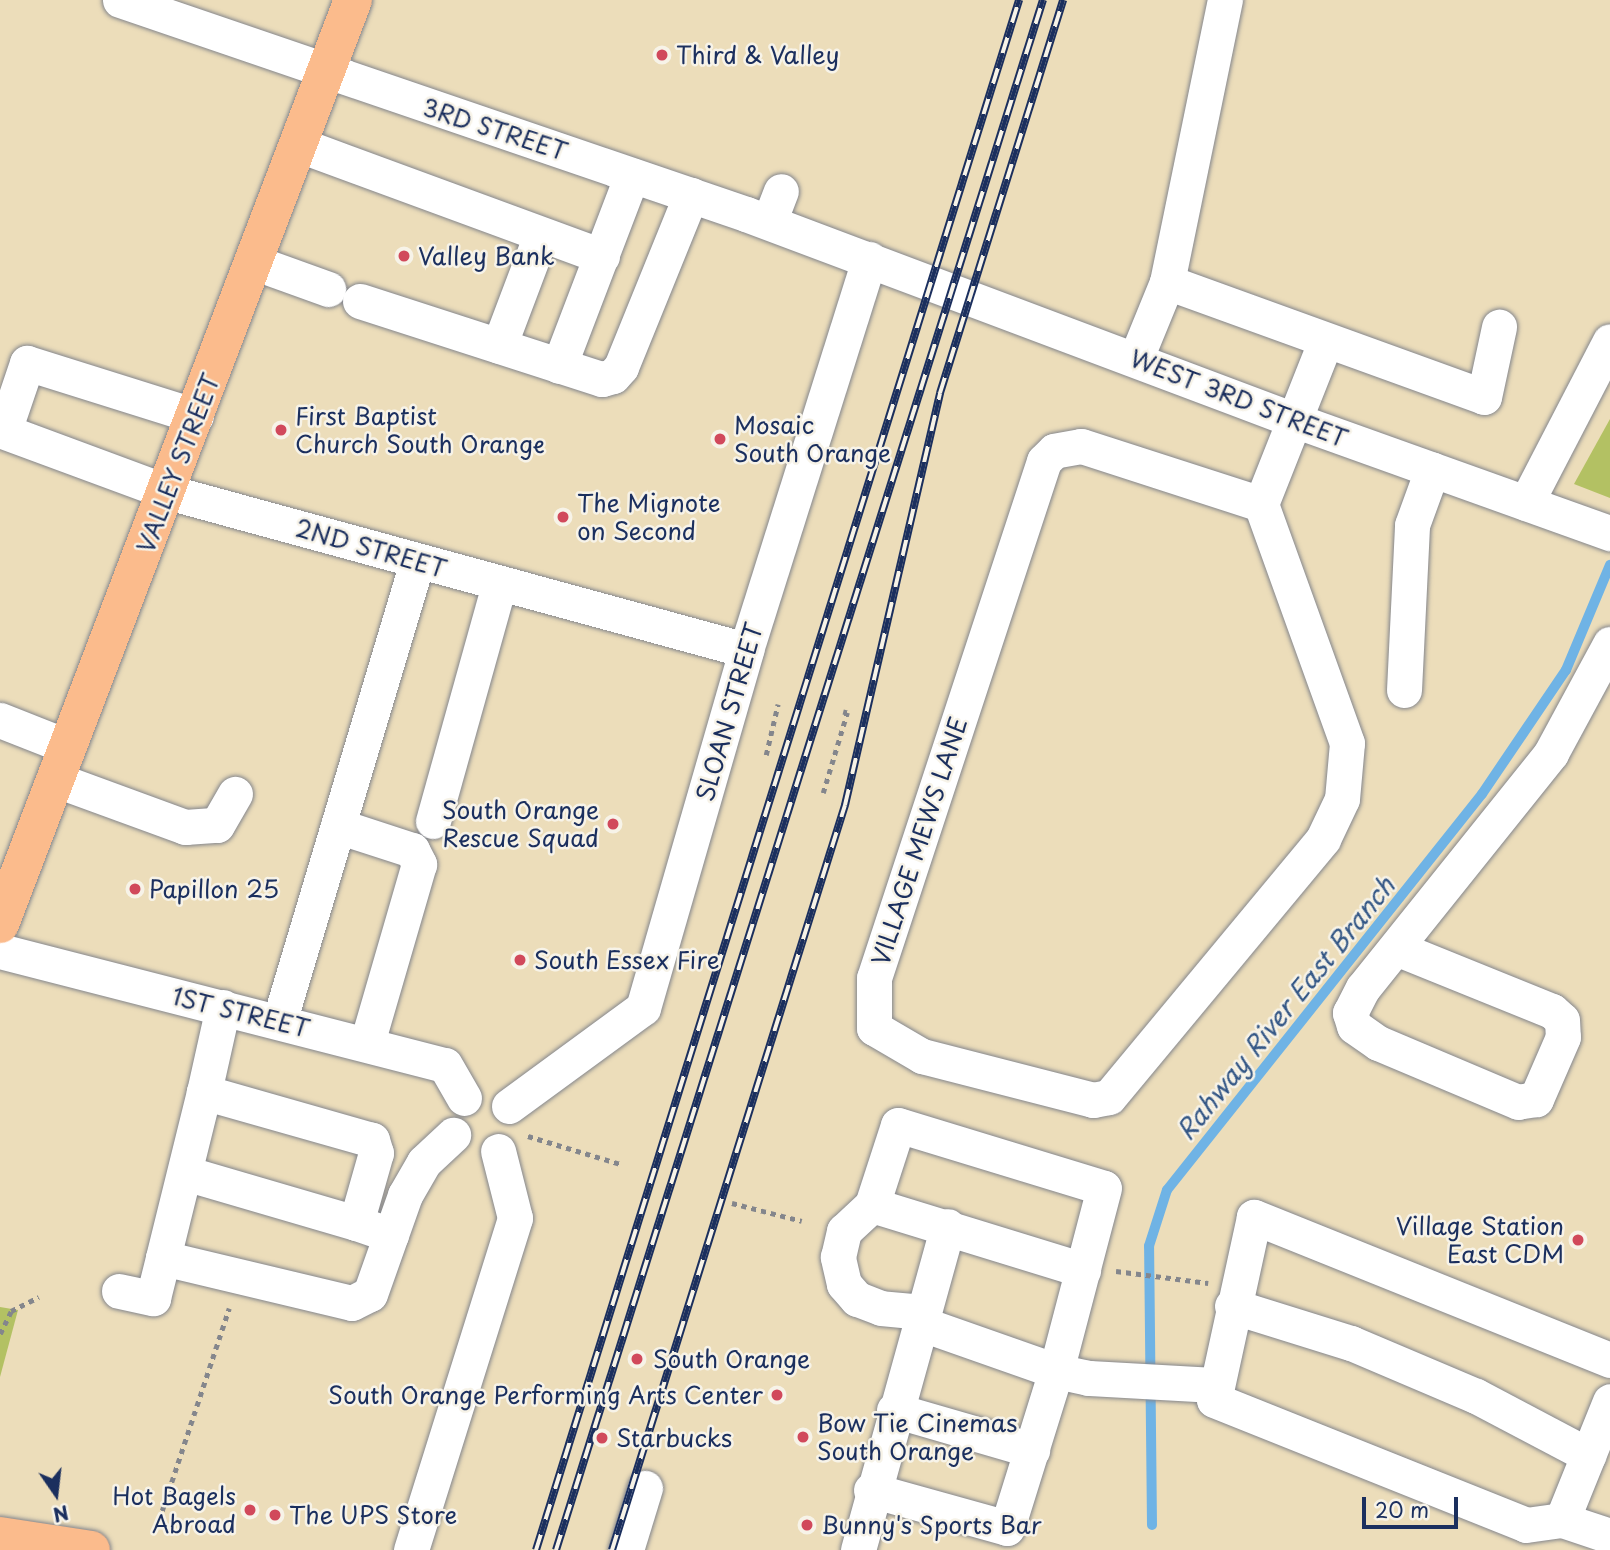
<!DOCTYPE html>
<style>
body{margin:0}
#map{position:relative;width:1610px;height:1550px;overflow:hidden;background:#ecddba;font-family:"Playpen Sans",sans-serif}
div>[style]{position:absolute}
.green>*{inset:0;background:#b3c163}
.stream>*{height:10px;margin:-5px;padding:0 5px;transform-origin:5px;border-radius:5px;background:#6fb3e5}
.path>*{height:4.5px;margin-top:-2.25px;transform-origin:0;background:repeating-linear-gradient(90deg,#84868c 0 5px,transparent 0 10px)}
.roads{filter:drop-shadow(0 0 2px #84868c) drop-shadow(0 0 2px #84868c)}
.minor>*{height:35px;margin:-17.5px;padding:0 17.5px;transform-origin:17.5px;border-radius:17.5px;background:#fff}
.major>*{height:38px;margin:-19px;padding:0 19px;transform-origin:19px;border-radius:19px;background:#fbbb8c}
.rail>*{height:8px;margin-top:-4px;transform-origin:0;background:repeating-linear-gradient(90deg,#f7f3e8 0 16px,#1b2f5e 0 32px);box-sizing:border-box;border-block:2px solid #1b2f5e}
.dots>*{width:19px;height:19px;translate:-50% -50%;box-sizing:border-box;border:4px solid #f7f3e8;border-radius:50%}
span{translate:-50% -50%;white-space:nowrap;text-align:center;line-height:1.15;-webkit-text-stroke:5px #f7f3e8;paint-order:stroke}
.poi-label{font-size:24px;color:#1b2f5e}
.left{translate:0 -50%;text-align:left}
.right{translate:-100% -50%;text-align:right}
.street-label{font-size:24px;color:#1b2f5e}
.water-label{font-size:26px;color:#345786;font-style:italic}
.north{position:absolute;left:21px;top:1459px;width:70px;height:70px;-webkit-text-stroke:5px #f7f3e8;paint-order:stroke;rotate:166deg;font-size:19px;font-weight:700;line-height:28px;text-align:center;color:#1b2f5e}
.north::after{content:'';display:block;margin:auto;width:24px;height:32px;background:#1b2f5e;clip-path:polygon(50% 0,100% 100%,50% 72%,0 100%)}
.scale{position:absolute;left:1362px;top:1497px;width:96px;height:32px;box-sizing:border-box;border:4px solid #1b2f5e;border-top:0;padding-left:9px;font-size:21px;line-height:24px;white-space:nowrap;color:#1b2f5e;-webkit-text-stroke:5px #f7f3e8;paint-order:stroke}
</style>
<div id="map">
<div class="green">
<i style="clip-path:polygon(1610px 419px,1610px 498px,1574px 484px)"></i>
<i style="clip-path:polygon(0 1307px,18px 1310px,0 1377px)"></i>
</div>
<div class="stream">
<i style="left:1152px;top:1525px;width:279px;rotate:-90.6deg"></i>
<i style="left:1149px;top:1246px;width:59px;rotate:-72.2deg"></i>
<i style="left:1167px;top:1190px;width:506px;rotate:-51.5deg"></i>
<i style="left:1482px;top:794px;width:150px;rotate:-55.9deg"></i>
<i style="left:1566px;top:670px;width:114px;rotate:-67.3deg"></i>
</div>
<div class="path">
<i style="left:766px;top:755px;width:52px;rotate:-76.8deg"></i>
<i style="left:823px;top:793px;width:84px;rotate:-73.3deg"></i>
<i style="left:847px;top:713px;width:4px;rotate:-166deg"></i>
<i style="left:528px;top:1136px;width:97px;rotate:16.8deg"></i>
<i style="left:732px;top:1203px;width:72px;rotate:14.4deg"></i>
<i style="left:1116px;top:1271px;width:93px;rotate:7.4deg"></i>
<i style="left:0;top:1334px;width:25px;rotate:-64deg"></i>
<i style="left:11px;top:1311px;width:31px;rotate:-27deg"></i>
<i style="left:159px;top:1520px;width:223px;rotate:-71.7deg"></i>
</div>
<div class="roads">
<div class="minor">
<i style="left:120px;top:0;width:662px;rotate:18.87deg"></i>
<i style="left:746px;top:214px;width:585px;rotate:20.6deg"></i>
<i style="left:1294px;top:420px;width:336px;rotate:19.7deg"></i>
<i style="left:297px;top:144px;width:325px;rotate:20.2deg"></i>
<i style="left:769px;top:222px;width:33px;rotate:-69deg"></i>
<i style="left:253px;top:262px;width:80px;rotate:19.8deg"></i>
<i style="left:1167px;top:282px;width:337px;rotate:19.9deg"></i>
<i style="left:1484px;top:397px;width:72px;rotate:-77.9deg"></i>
<i style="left:360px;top:301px;width:254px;rotate:17.9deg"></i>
<i style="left:602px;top:379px;width:11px;rotate:-15deg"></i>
<i style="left:613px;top:376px;width:12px;rotate:-48deg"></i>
<i style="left:621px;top:367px;width:186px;rotate:-67.9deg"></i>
<i style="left:499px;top:346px;width:119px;rotate:-69.3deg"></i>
<i style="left:1136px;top:358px;width:82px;rotate:-67.8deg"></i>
<i style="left:1167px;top:282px;width:288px;rotate:-78.4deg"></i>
<i style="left:559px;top:366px;width:204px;rotate:-69.1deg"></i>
<i style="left:0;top:430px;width:179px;rotate:20.3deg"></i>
<i style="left:168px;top:492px;width:599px;rotate:15.29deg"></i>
<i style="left:4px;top:431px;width:72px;rotate:-71.3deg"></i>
<i style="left:27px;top:363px;width:177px;rotate:17.4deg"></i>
<i style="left:1526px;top:503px;width:182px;rotate:-62.6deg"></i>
<i style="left:1261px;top:504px;width:189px;rotate:-162.1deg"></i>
<i style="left:1081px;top:446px;width:27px;rotate:170deg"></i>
<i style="left:1054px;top:451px;width:14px;rotate:135deg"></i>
<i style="left:1044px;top:461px;width:544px;rotate:108.2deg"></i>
<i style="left:874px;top:978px;width:50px;rotate:90deg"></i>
<i style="left:874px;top:1028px;width:56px;rotate:30.3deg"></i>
<i style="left:922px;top:1056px;width:177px;rotate:14.4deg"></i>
<i style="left:1093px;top:1100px;width:16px;rotate:-11deg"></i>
<i style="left:1109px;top:1097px;width:335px;rotate:-50.3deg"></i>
<i style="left:1323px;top:839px;width:44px;rotate:-64.6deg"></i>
<i style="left:1342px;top:799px;width:56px;rotate:-84.9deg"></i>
<i style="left:1347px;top:743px;width:254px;rotate:-109.8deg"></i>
<i style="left:1261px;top:504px;width:176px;rotate:-68.4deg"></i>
<i style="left:1404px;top:690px;width:165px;rotate:-87.2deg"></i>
<i style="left:1412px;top:525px;width:59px;rotate:-70deg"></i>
<i style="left:0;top:720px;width:71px;rotate:21.5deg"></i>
<i style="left:54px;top:779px;width:140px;rotate:20.1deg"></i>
<i style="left:185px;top:827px;width:32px;rotate:-4deg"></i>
<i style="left:217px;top:825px;width:36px;rotate:-60deg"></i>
<i style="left:433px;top:821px;width:246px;rotate:-74.4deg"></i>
<i style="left:338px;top:826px;width:78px;rotate:18deg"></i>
<i style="left:412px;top:850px;width:16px;rotate:63deg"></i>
<i style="left:419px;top:864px;width:186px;rotate:106.2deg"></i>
<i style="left:1396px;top:948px;width:168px;rotate:22deg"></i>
<i style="left:1552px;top:1011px;width:13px;rotate:42deg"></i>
<i style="left:1562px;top:1020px;width:17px;rotate:87deg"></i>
<i style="left:1563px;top:1037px;width:68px;rotate:113.5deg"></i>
<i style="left:1536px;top:1099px;width:18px;rotate:171deg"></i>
<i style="left:1518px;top:1102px;width:152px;rotate:-157.1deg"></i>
<i style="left:1378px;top:1043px;width:29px;rotate:-145deg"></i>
<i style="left:1354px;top:1026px;width:14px;rotate:-107deg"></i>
<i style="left:1350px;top:1013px;width:28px;rotate:-63deg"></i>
<i style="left:1363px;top:988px;width:301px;rotate:-51.3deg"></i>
<i style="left:1551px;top:753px;width:124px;rotate:-61.6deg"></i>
<i style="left:0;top:951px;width:459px;rotate:14.4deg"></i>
<i style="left:445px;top:1065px;width:38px;rotate:60deg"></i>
<i style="left:279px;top:1022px;width:481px;rotate:-73.3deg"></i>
<i style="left:204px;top:1092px;width:87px;rotate:-77.4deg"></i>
<i style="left:509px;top:1106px;width:166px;rotate:-36.2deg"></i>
<i style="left:643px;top:1008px;width:373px;rotate:-73.9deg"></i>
<i style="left:746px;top:650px;width:410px;rotate:-72.5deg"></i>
<i style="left:185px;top:1173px;width:178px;rotate:16.3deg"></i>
<i style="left:872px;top:1205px;width:221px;rotate:17.1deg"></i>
<i style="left:391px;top:1235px;width:37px;rotate:-161deg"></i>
<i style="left:356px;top:1223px;width:73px;rotate:-74.1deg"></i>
<i style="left:376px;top:1153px;width:14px;rotate:-107deg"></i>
<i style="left:372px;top:1140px;width:175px;rotate:-164.1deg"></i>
<i style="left:204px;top:1092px;width:171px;rotate:103.9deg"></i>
<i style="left:163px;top:1258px;width:194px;rotate:13.4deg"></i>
<i style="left:352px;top:1303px;width:20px;rotate:-27deg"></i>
<i style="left:370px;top:1294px;width:105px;rotate:-70.5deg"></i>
<i style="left:405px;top:1195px;width:38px;rotate:-60deg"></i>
<i style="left:424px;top:1162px;width:40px;rotate:-43deg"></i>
<i style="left:119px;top:1291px;width:35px;rotate:12deg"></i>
<i style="left:153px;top:1298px;width:41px;rotate:-76deg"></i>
<i style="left:1232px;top:1306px;width:125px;rotate:17.3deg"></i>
<i style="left:1351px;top:1343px;width:136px;rotate:23deg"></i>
<i style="left:1476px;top:1396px;width:127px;rotate:27.8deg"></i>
<i style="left:923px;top:1312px;width:42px;rotate:-174.6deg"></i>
<i style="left:881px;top:1308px;width:26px;rotate:-159deg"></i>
<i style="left:857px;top:1299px;width:20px;rotate:-131deg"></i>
<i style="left:844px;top:1284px;width:28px;rotate:-103deg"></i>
<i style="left:838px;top:1257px;width:27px;rotate:-77deg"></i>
<i style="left:844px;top:1231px;width:38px;rotate:-43deg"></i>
<i style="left:872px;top:1205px;width:84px;rotate:-72deg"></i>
<i style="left:898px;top:1125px;width:215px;rotate:17deg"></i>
<i style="left:1104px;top:1188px;width:189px;rotate:104.7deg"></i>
<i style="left:1056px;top:1371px;width:34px;rotate:12deg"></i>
<i style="left:1089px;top:1378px;width:126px;rotate:3.2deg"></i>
<i style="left:1610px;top:1360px;width:384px;rotate:-158.1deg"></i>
<i style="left:1254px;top:1217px;width:187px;rotate:102.3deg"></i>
<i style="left:1214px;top:1400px;width:336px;rotate:21.8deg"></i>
<i style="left:1526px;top:1525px;width:36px;rotate:-8deg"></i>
<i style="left:1562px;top:1520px;width:51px;rotate:18.4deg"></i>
<i style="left:894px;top:1410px;width:144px;rotate:16.2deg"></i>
<i style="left:871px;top:1490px;width:141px;rotate:15.6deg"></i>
<i style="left:1007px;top:1528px;width:164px;rotate:-72.7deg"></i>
<i style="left:1056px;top:1371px;width:144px;rotate:-160.6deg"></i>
<i style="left:1562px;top:1520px;width:128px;rotate:-68deg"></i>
<i style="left:411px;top:1550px;width:348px;rotate:-72.6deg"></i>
<i style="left:515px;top:1218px;width:69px;rotate:-104.2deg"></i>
<i style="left:626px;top:1550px;width:65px;rotate:-73deg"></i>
<i style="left:858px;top:1550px;width:336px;rotate:-74.5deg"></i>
</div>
<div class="major">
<i style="left:0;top:924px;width:989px;rotate:-69.09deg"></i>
<i style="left:0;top:1536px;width:92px;rotate:8.7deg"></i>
</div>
</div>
<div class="rail">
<i style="left:536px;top:1550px;width:1624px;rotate:-72.69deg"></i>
<i style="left:556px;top:1550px;width:1625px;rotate:-72.56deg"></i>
<i style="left:612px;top:1550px;width:781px;rotate:-72.63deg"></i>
<i style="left:845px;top:805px;width:423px;rotate:-77deg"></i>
<i style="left:940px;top:393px;width:412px;rotate:-72.6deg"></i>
</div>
<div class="dots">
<i style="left:662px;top:55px;background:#d1495b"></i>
<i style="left:404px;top:256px;background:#d1495b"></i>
<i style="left:281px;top:430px;background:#d1495b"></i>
<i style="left:720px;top:439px;background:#d1495b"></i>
<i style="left:563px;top:517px;background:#d1495b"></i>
<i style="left:613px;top:824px;background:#d1495b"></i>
<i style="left:135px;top:889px;background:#d1495b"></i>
<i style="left:520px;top:960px;background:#d1495b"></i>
<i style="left:1578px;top:1240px;background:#d1495b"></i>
<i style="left:637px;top:1359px;background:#d1495b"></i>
<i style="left:777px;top:1395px;background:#d1495b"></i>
<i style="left:803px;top:1437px;background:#d1495b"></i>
<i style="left:602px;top:1438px;background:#d1495b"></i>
<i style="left:250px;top:1510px;background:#d1495b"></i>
<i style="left:275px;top:1515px;background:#d1495b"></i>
<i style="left:807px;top:1525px;background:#d1495b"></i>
</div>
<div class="poi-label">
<span class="left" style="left:676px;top:55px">Third &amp; Valley</span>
<span class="left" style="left:418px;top:256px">Valley Bank</span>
<span class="left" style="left:295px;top:430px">First Baptist<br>Church South Orange</span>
<span class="left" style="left:734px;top:439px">Mosaic<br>South Orange</span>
<span class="left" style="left:577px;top:517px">The Mignote<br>on Second</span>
<span class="right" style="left:599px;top:824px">South Orange<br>Rescue Squad</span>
<span class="left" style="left:149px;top:889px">Papillon 25</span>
<span class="left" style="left:534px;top:960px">South Essex Fire</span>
<span class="right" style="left:1564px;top:1240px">Village Station<br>East CDM</span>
<span class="left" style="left:653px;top:1359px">South Orange</span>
<span class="right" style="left:763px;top:1395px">South Orange Performing Arts Center</span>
<span class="left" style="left:817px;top:1437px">Bow Tie Cinemas<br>South Orange</span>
<span class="left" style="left:616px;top:1438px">Starbucks</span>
<span class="right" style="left:236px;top:1510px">Hot Bagels<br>Abroad</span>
<span class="left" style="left:289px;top:1515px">The UPS Store</span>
<span class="left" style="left:821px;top:1525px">Bunny's Sports Bar</span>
</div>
<div class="street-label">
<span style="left:495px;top:129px;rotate:18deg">3RD STREET</span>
<span style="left:1239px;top:398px;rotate:21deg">WEST 3RD STREET</span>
<span style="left:178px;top:463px;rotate:-69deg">VALLEY STREET</span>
<span style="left:371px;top:548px;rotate:16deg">2ND STREET</span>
<span style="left:729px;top:712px;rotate:-74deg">SLOAN STREET</span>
<span style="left:919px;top:841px;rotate:-72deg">VILLAGE MEWS LANE</span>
<span style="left:241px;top:1012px;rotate:14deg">1ST STREET</span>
</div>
<div class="water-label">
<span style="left:1285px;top:1008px;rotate:-51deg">Rahway River East Branch</span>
</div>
<div class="north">N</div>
<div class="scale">20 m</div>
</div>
